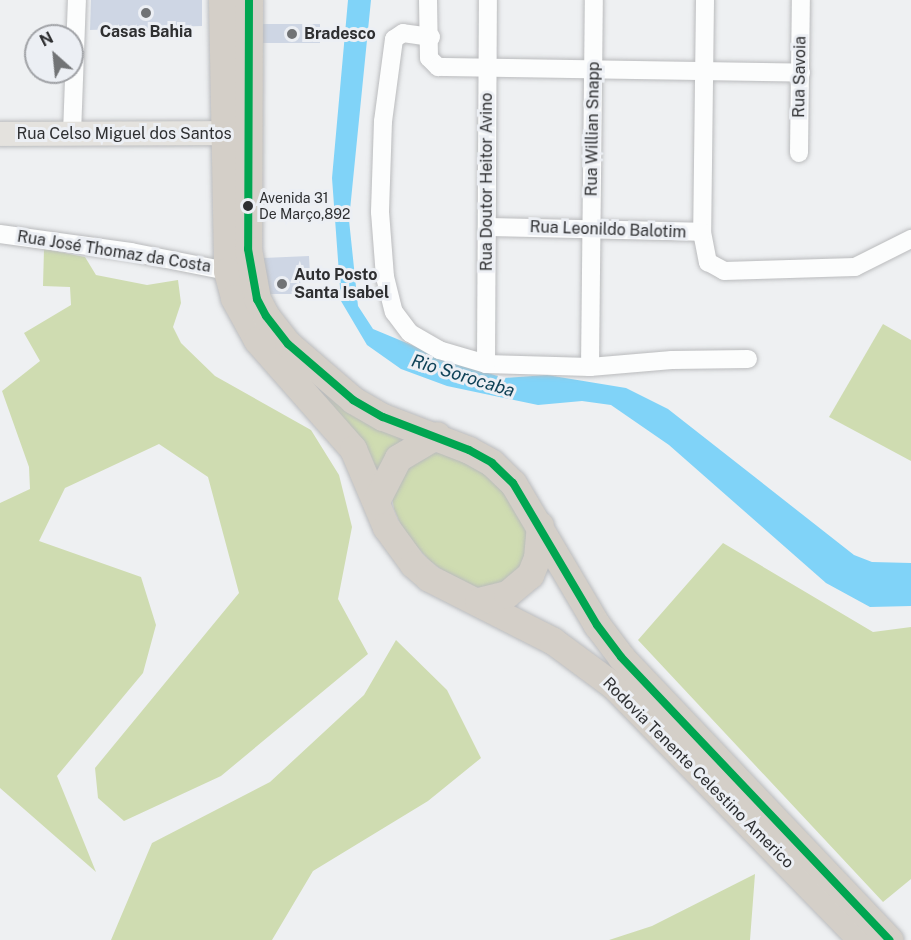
<!DOCTYPE html>
<meta charset="utf-8">
<style>
body{margin:0}
#map{position:relative;width:911px;height:940px;overflow:hidden;background:#eef0f2;font-family:"Public Sans",sans-serif}
div>[style]{position:absolute}
.green>*{inset:0;background:#cfdcb1}
.water>*{inset:0;background:#80d3f8}
.building>*{inset:0;background:#ced6e4}
.roads{filter:drop-shadow(0 0 2px #babbbd) drop-shadow(0 0 2px #babbbd)}
.minor>*{height:18px;margin:-9px;padding:0 9px;transform-origin:9px;border-radius:9px;background:#fcfdfd}
.major>*{height:24px;margin:-12px;padding:0 12px;transform-origin:12px;border-radius:12px;background:#e4e2de}
.highway>*{height:27px;margin:-13.5px;padding:0 13.5px;transform-origin:13.5px;border-radius:13.5px;background:#d4cfc8}
.bus-1>*{height:8px;margin:-4px;padding:0 4px;transform-origin:4px;border-radius:4px;background:#00a651}
.dots>*{width:16px;height:16px;translate:-50% -50%;box-sizing:border-box;border:3px solid #eceff4;border-radius:50%}
span{translate:-50% -50%;white-space:nowrap;text-align:center;line-height:1.15;-webkit-text-stroke:6px #eceff4;paint-order:stroke}
.bus-label{font-size:14px;color:#2e2f31}
.left{translate:0 -50%;text-align:left}
.poi-label{font-size:16px;color:#2e2f31;font-weight:700}
.street-label{font-size:16px;color:#2e2f31}
.water-label{font-size:18px;color:#0f4257;font-style:italic}
.north{position:absolute;left:24px;top:24px;width:60px;height:60px;box-sizing:border-box;background:#eceff4;border:2px solid #a0a2a6;border-radius:50%;rotate:333deg;font-size:16px;font-weight:700;line-height:24px;text-align:center;color:#2e2f31}
.north::after{content:'';display:block;margin:auto;width:21px;height:27px;background:#717375;clip-path:polygon(50% 0,100% 100%,50% 72%,0 100%)}
</style>
<div id="map">
<div class="green">
<i style="clip-path:polygon(44px 249px,85px 257px,96px 275px,147px 285px,178px 280px,181px 303px,173px 327px,181px 343px,215px 376px,311px 430px,339px 475px,352px 527px,338px 599px,368px 654px,221px 776px,124px 821px,98px 798px,95px 768px,239px 593px,208px 477px,159px 444px,65px 488px,39px 541px,141px 577px,156px 625px,143px 673px,57px 776px,96px 872px,0 788px,0 503px,30px 489px,29px 467px,2px 391px,40px 361px,24px 333px,71px 305px,70px 287px,43px 286px)"></i>
<i style="clip-path:polygon(248px 294px,416px 439px,378px 472px,278px 359px)"></i>
<i style="clip-path:polygon(883px 324px,911px 340px,911px 461px,829px 417px)"></i>
<i style="clip-path:polygon(440px 452px,469px 462px,501px 484px,530px 529px,531px 562px,490px 591px,458px 582px,430px 561px,405px 534px,394px 509px,391px 491px,395px 478px,421px 455px)"></i>
<i style="clip-path:polygon(723px 543px,873px 632px,911px 627px,911px 879px,883px 902px,638px 640px)"></i>
<i style="clip-path:polygon(396px 640px,447px 690px,481px 758px,428px 801px,313px 871px,272px 940px,111px 940px,152px 843px,270px 782px,364px 695px)"></i>
<i style="clip-path:polygon(755px 874px,750px 940px,609px 940px,652px 926px)"></i>
</div>
<div class="water">
<i style="clip-path:polygon(348px 0,371px 0,349px 220px,358px 306px,373px 329px,450px 361px,504px 378px,547px 375px,626px 388px,668px 409px,854px 555px,872px 562px,911px 563px,911px 606px,870px 607px,826px 583px,669px 445px,611px 405px,582px 401px,538px 405px,447px 386px,401px 369px,367px 345px,341px 301px,332px 178px)"></i>
</div>
<div class="building">
<i style="clip-path:polygon(91px 0,202px 0,202px 26px,90px 30px)"></i>
<i style="clip-path:polygon(263px 24px,320px 24px,320px 43px,263px 43px)"></i>
<i style="clip-path:polygon(309px 256px,310px 274px,301px 274px,300px 294px,264px 294px,263px 258px)"></i>
</div>
<div class="roads">
<div class="minor">
<i style="left:428px;top:0;width:58px;rotate:89deg"></i>
<i style="left:429px;top:58px;width:13px;rotate:45deg"></i>
<i style="left:438px;top:67px;width:363px;rotate:0.9deg"></i>
<i style="left:705px;top:0;width:232px;rotate:90.7deg"></i>
<i style="left:702px;top:232px;width:31px;rotate:79deg"></i>
<i style="left:708px;top:262px;width:18px;rotate:29deg"></i>
<i style="left:724px;top:271px;width:131px;rotate:-1.7deg"></i>
<i style="left:855px;top:267px;width:63px;rotate:-26.6deg"></i>
<i style="left:431px;top:37px;width:28px;rotate:-172deg"></i>
<i style="left:403px;top:33px;width:11px;rotate:146deg"></i>
<i style="left:394px;top:39px;width:83px;rotate:97.6deg"></i>
<i style="left:383px;top:121px;width:91px;rotate:91.9deg"></i>
<i style="left:380px;top:212px;width:65px;rotate:85.6deg"></i>
<i style="left:385px;top:277px;width:36px;rotate:76deg"></i>
<i style="left:394px;top:312px;width:26px;rotate:53deg"></i>
<i style="left:410px;top:333px;width:34px;rotate:30deg"></i>
<i style="left:439px;top:350px;width:49px;rotate:16.6deg"></i>
<i style="left:486px;top:364px;width:104px;rotate:1.7deg"></i>
<i style="left:590px;top:367px;width:82px;rotate:-4.9deg"></i>
<i style="left:672px;top:360px;width:76px;rotate:-0.8deg"></i>
<i style="left:72px;top:134px;width:134px;rotate:-87.9deg"></i>
<i style="left:799px;top:153px;width:153px;rotate:-89.3deg"></i>
<i style="left:487px;top:227px;width:215px;rotate:1.3deg"></i>
<i style="left:0;top:234px;width:132px;rotate:7.8deg"></i>
<i style="left:131px;top:252px;width:98px;rotate:11.2deg"></i>
<i style="left:486px;top:364px;width:364px;rotate:-89.7deg"></i>
<i style="left:590px;top:367px;width:367px;rotate:-89.4deg"></i>
</div>
<div class="major">
<i style="left:0;top:134px;width:244px;rotate:-0.2deg"></i>
</div>
<div class="highway">
<i style="left:222px;top:0;width:271px;rotate:88.9deg"></i>
<i style="left:227px;top:271px;width:28px;rotate:75deg"></i>
<i style="left:234px;top:298px;width:48px;rotate:61.3deg"></i>
<i style="left:257px;top:340px;width:145px;rotate:48.6deg"></i>
<i style="left:353px;top:449px;width:85px;rotate:67.1deg"></i>
<i style="left:386px;top:527px;width:46px;rotate:53.9deg"></i>
<i style="left:413px;top:564px;width:21px;rotate:41deg"></i>
<i style="left:429px;top:578px;width:139px;rotate:26.9deg"></i>
<i style="left:553px;top:641px;width:76px;rotate:36.4deg"></i>
<i style="left:614px;top:686px;width:355px;rotate:45.7deg"></i>
<i style="left:249px;top:0;width:249px;rotate:90.2deg"></i>
<i style="left:248px;top:249px;width:51px;rotate:79.8deg"></i>
<i style="left:257px;top:299px;width:19px;rotate:62deg"></i>
<i style="left:266px;top:316px;width:36px;rotate:52deg"></i>
<i style="left:288px;top:344px;width:86px;rotate:40.7deg"></i>
<i style="left:353px;top:400px;width:34px;rotate:30deg"></i>
<i style="left:383px;top:417px;width:92px;rotate:21deg"></i>
<i style="left:469px;top:450px;width:26px;rotate:29deg"></i>
<i style="left:492px;top:463px;width:29px;rotate:44deg"></i>
<i style="left:513px;top:483px;width:165px;rotate:59.4deg"></i>
<i style="left:597px;top:625px;width:40px;rotate:53deg"></i>
<i style="left:621px;top:657px;width:390px;rotate:46.5deg"></i>
<i style="left:376px;top:501px;width:48px;rotate:-62.9deg"></i>
<i style="left:398px;top:458px;width:45px;rotate:-30.5deg"></i>
<i style="left:478px;top:601px;width:30px;rotate:-14deg"></i>
<i style="left:507px;top:594px;width:30px;rotate:-40deg"></i>
<i style="left:530px;top:575px;width:18px;rotate:-68deg"></i>
<i style="left:537px;top:558px;width:33px;rotate:-85deg"></i>
</div>
</div>
<div class="bus-1">
<i style="left:249px;top:0;width:249px;rotate:90.2deg"></i>
<i style="left:248px;top:249px;width:51px;rotate:79.8deg"></i>
<i style="left:257px;top:299px;width:19px;rotate:62deg"></i>
<i style="left:266px;top:316px;width:36px;rotate:52deg"></i>
<i style="left:288px;top:344px;width:86px;rotate:40.7deg"></i>
<i style="left:353px;top:400px;width:34px;rotate:30deg"></i>
<i style="left:383px;top:417px;width:92px;rotate:21deg"></i>
<i style="left:469px;top:450px;width:26px;rotate:29deg"></i>
<i style="left:492px;top:463px;width:29px;rotate:44deg"></i>
<i style="left:513px;top:483px;width:165px;rotate:59.4deg"></i>
<i style="left:597px;top:625px;width:40px;rotate:53deg"></i>
<i style="left:621px;top:657px;width:390px;rotate:46.5deg"></i>
</div>
<div class="dots">
<i style="left:146px;top:13px;background:#717375"></i>
<i style="left:292px;top:34px;background:#717375"></i>
<i style="left:248px;top:206px;background:#2e2f31"></i>
<i style="left:282px;top:284px;background:#717375"></i>
</div>
<div class="bus-label">
<span class="left" style="left:259px;top:206px">Avenida 31<br>De Março,892</span>
</div>
<div class="poi-label">
<span style="left:146px;top:32px">Casas Bahia</span>
<span class="left" style="left:304px;top:34px">Bradesco</span>
<span class="left" style="left:294px;top:284px">Auto Posto<br>Santa Isabel</span>
</div>
<div class="street-label">
<span style="left:800px;top:77px;rotate:-89deg">Rua Savoia</span>
<span style="left:593px;top:129px;rotate:-89deg">Rua Willian Snapp</span>
<span style="left:124px;top:134px">Rua Celso Miguel dos Santos</span>
<span style="left:487px;top:182px;rotate:-90deg">Rua Doutor Heitor Avino</span>
<span style="left:608px;top:230px;rotate:2deg">Rua Leonildo Balotim</span>
<span style="left:114px;top:252px;rotate:9deg">Rua José Thomaz da Costa</span>
<span style="left:698px;top:773px;rotate:45deg">Rodovia Tenente Celestino Americo</span>
</div>
<div class="water-label">
<span style="left:463px;top:376px;rotate:17deg">Rio Sorocaba</span>
</div>
<div class="north">N</div>
</div>
